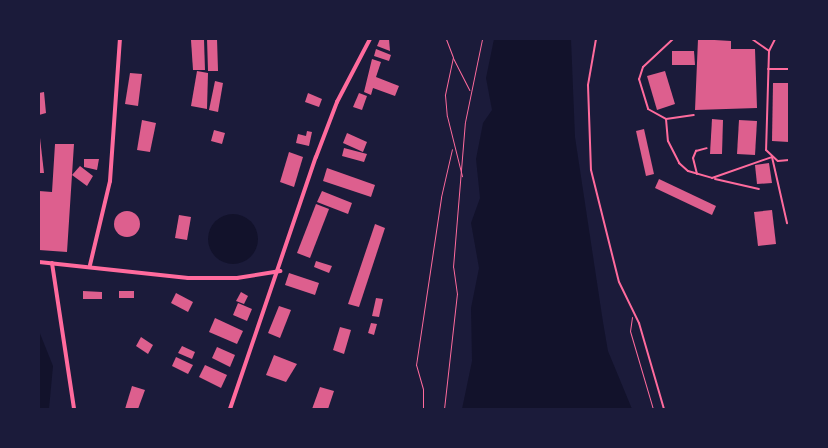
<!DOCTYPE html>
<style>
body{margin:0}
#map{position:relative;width:828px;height:448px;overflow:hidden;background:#1b1b3a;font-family:Inter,sans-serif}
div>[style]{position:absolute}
.water>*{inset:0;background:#12122b}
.round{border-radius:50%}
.building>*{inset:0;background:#dd5f8e}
.path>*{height:1px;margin:-0.5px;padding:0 0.5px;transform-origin:0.5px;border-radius:0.5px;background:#ff6b9d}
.service>*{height:2px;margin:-1px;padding:0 1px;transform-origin:1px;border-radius:1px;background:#ff6b9d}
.minor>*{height:4px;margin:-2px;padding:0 2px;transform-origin:2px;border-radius:2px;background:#ff6b9d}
span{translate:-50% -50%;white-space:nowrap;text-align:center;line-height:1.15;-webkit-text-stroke:5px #1b1b3a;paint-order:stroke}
.frame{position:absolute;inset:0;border:40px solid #1b1b3a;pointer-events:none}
</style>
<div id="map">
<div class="water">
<i style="clip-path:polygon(494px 39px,571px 39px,575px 137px,603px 322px,608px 351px,632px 409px,462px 409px,472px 361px,471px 308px,479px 268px,471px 223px,480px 198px,476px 159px,483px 123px,492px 110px,486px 78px)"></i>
<i class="round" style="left:208px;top:214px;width:50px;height:50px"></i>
<i style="clip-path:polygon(39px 331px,53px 366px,49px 409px,39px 409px)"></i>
</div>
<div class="building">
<i style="clip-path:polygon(207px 39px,217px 39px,218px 71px,208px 71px)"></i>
<i style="clip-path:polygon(380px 39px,389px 39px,390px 51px,377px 46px)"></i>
<i style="clip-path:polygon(698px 39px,731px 41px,731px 49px,755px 49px,757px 108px,695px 110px)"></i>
<i style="clip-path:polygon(191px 40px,204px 40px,205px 70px,193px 70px)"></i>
<i style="clip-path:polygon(376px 49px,391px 55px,389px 61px,374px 56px)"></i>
<i style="clip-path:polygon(672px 51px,694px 51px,695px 65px,672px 65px)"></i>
<i style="clip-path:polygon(372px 59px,381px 62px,376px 77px,399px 86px,395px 96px,373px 88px,371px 95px,364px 92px)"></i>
<i style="clip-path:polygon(197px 71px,208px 73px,207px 109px,191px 106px)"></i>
<i style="clip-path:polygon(665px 71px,675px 104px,657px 110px,647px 76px)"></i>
<i style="clip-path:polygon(130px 73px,142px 74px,138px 106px,125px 104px)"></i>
<i style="clip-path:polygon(215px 81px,223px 83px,218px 112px,209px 110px)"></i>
<i style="clip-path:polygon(773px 83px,789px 83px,789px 142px,772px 141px)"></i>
<i style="clip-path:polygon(44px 92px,46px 113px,39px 115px,39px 93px)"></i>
<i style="clip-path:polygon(308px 93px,322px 99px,319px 107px,305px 102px)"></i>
<i style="clip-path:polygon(359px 93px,367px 96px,362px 110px,353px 107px)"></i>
<i style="clip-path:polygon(712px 119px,723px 120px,722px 154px,710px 154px)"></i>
<i style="clip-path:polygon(142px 120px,156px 123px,150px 152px,137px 150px)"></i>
<i style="clip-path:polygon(739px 120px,757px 121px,755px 155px,737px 154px)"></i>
<i style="clip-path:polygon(644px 129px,654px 174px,646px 176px,636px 131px)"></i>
<i style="clip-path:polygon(214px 130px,225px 133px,222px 144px,211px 141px)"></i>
<i style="clip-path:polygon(307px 131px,312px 132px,309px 146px,296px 143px,298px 134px,306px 136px)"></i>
<i style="clip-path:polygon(347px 133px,367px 142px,363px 152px,343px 143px)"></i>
<i style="clip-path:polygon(39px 138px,40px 138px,44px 173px,39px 173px)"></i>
<i style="clip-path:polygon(55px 144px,74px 144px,67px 252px,39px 250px,39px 191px,52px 192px)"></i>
<i style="clip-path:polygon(344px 148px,367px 154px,364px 162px,342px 156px)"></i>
<i style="clip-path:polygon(289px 152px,303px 157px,294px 187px,280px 182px)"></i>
<i style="clip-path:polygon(84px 159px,99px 159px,97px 170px,84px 167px)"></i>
<i style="clip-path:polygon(769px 163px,772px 183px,757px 184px,755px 165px)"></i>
<i style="clip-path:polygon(80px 166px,93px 176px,87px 186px,72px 175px)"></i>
<i style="clip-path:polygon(327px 168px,375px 185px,371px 197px,323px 181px)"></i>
<i style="clip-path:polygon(659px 179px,716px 206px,712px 215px,655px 188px)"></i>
<i style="clip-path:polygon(322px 191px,352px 203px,348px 214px,317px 202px)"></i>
<i style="clip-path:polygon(316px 204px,329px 209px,310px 258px,297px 253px)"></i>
<i style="clip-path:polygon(772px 210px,776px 244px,758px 246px,754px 212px)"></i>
<i class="round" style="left:114px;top:211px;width:26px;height:26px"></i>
<i style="clip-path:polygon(179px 215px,191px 217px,187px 240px,175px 238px)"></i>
<i style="clip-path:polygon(375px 224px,385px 228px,359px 307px,348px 304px)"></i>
<i style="clip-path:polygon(316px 261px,332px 266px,329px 273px,314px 267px)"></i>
<i style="clip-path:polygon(289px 273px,319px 283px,315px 295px,285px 285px)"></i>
<i style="clip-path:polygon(83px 291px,102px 292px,102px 299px,83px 299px)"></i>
<i style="clip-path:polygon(119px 291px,134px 291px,134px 298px,119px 298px)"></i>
<i style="clip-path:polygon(241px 292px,248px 296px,244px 304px,236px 301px)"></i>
<i style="clip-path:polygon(176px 293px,193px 302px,188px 312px,171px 303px)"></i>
<i style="clip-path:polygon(376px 298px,383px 299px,379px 317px,372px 316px)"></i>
<i style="clip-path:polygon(238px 303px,252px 309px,247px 321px,233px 315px)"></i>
<i style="clip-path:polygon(279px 306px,291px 310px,280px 338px,268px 333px)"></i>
<i style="clip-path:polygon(215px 318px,243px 331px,237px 344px,209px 332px)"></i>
<i style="clip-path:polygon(371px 323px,377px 324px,374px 335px,368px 333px)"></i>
<i style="clip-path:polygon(340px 327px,351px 330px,344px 354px,333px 350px)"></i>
<i style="clip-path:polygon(141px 337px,153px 345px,148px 354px,136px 346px)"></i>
<i style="clip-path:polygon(182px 346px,195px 352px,192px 359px,178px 353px)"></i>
<i style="clip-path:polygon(217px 347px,235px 355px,230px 367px,212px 358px)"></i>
<i style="clip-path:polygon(274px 355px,297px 364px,286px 382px,266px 375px)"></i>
<i style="clip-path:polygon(176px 357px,193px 365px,188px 374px,172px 366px)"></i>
<i style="clip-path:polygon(205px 365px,227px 375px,221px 388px,199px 377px)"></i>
<i style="clip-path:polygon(132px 386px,145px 390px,138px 409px,125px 409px)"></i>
<i style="clip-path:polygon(320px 387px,334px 391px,328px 409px,312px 409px)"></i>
</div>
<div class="path">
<i style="left:446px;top:39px;width:19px;rotate:69deg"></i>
<i style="left:453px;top:57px;width:39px;rotate:102deg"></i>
<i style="left:445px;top:95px;width:21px;rotate:85deg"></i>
<i style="left:447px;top:116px;width:62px;rotate:76deg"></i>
<i style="left:453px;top:58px;width:36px;rotate:63deg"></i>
<i style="left:632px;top:317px;width:14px;rotate:98deg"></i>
<i style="left:630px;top:331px;width:81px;rotate:73.6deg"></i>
<i style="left:423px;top:409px;width:20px;rotate:-90deg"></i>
<i style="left:423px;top:389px;width:25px;rotate:-106deg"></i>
<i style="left:416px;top:365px;width:170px;rotate:-81.5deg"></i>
<i style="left:441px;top:197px;width:49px;rotate:-77.1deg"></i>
<i style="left:444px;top:409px;width:116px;rotate:-83.6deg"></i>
<i style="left:457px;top:294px;width:27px;rotate:-98deg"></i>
<i style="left:453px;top:267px;width:145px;rotate:-85.3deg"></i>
<i style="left:465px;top:122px;width:85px;rotate:-78.4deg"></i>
</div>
<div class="service">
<i style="left:596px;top:39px;width:47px;rotate:99.9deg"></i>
<i style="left:588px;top:85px;width:85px;rotate:88deg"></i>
<i style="left:591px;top:170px;width:115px;rotate:76deg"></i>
<i style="left:619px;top:282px;width:46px;rotate:64deg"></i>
<i style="left:639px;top:323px;width:90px;rotate:73.8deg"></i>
<i style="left:673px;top:39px;width:41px;rotate:137deg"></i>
<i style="left:643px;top:67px;width:13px;rotate:108deg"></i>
<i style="left:639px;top:79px;width:31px;rotate:73deg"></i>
<i style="left:648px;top:109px;width:21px;rotate:29deg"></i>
<i style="left:666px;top:119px;width:22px;rotate:85deg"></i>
<i style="left:668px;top:141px;width:25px;rotate:63deg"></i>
<i style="left:679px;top:163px;width:12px;rotate:42deg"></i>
<i style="left:688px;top:171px;width:25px;rotate:16deg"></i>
<i style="left:712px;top:178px;width:64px;rotate:-19.3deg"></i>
<i style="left:772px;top:157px;width:68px;rotate:77.2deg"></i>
<i style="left:752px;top:39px;width:21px;rotate:35deg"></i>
<i style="left:769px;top:51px;width:99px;rotate:91.7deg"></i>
<i style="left:766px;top:150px;width:16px;rotate:43deg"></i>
<i style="left:778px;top:161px;width:11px;rotate:-5deg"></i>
<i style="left:769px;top:51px;width:13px;rotate:-63deg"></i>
<i style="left:768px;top:69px;width:21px"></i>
<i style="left:666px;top:119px;width:28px;rotate:-8deg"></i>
<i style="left:697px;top:174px;width:16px;rotate:-104deg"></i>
<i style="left:693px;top:158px;width:8px;rotate:-67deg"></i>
<i style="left:696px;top:151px;width:11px;rotate:-15deg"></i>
<i style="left:715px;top:179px;width:45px;rotate:12.8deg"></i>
</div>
<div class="minor">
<i style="left:39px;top:262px;width:150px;rotate:6.1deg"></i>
<i style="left:188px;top:278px;width:49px"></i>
<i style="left:237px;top:278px;width:44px;rotate:-9.2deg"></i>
<i style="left:52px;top:263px;width:148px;rotate:81.4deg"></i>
<i style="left:90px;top:265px;width:86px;rotate:-76.6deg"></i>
<i style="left:110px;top:181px;width:142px;rotate:-86deg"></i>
<i style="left:230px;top:409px;width:266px;rotate:-71.2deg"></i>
<i style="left:316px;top:157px;width:59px;rotate:-69.1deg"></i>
<i style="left:337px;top:102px;width:71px;rotate:-62.4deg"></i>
</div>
<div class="frame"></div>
</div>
